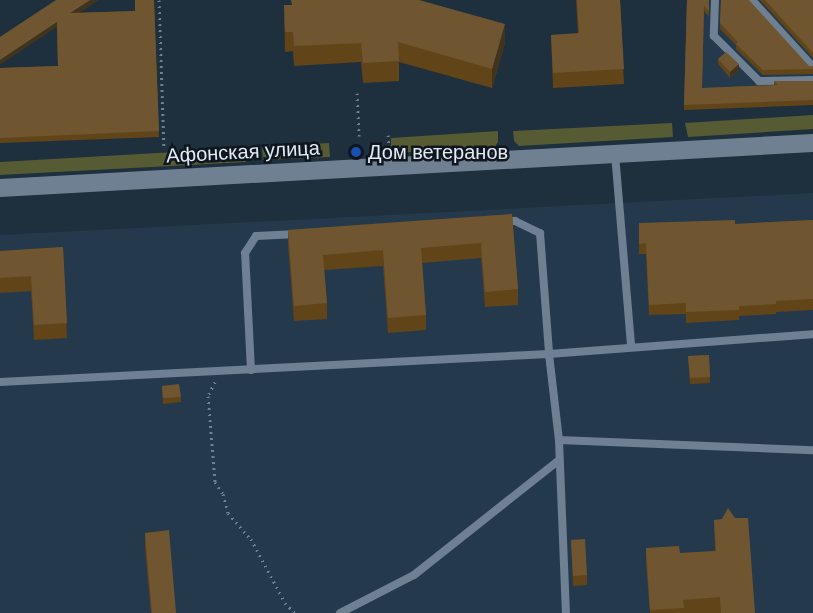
<!DOCTYPE html>
<meta charset="utf-8">
<style>
body{margin:0}
#map{position:relative;width:813px;height:613px;overflow:hidden;background:#1e2f3e;font-family:Helvetica,sans-serif}
div>[style]{position:absolute}
.built>*{inset:0;background:#243a4c}
.green>*{inset:0;background:#575b34}
.path>*{height:3px;margin-top:-1.5px;transform-origin:0;background:repeating-linear-gradient(90deg,#72808d 0 1.5px,transparent 0 6px)}
.service>*{height:8px;margin:-4px;padding:0 4px;transform-origin:4px;border-radius:4px;background:#6e8092}
.tertiary>*{height:18px;margin:-9px;padding:0 9px;transform-origin:9px;border-radius:9px;background:#6e8092}
.wall>*{inset:0;background:#624419}
.shaded-wall>*{inset:0;background:#41341e}
.building>*{inset:0;background:#6f5630}
.dots>*{width:16px;height:16px;translate:-50% -50%;box-sizing:border-box;border:3px solid #0f161d;border-radius:50%}
span{translate:-50% -50%;white-space:nowrap;text-align:center;line-height:1.15;-webkit-text-stroke:5px #0f161d;paint-order:stroke}
.street-label{font-size:20px;color:#e1ebf5}
.poi-label{font-size:20px;color:#e1ebf5}
.left{translate:0 -50%;text-align:left}
</style>
<div id="map">
<div class="built">
<i style="clip-path:polygon(687px 0,813px 0,813px 104px,684px 110px)"></i>
<i style="clip-path:polygon(813px 193px,813px 613px,0 613px,0 235px)"></i>
</div>
<div class="green">
<i style="clip-path:polygon(813px 115px,813px 129px,688px 137px,685px 123px)"></i>
<i style="clip-path:polygon(672px 123px,673px 137px,519px 146px,514px 141px,513px 131px)"></i>
<i style="clip-path:polygon(498px 131px,498px 142px,494px 148px,391px 153px,391px 138px)"></i>
<i style="clip-path:polygon(329px 143px,330px 157px,263px 160px,262px 147px)"></i>
<i style="clip-path:polygon(245px 148px,246px 162px,0 175px,0 162px)"></i>
</div>
<div class="path">
<i style="left:159px;top:0;width:147px;rotate:88.1deg"></i>
<i style="left:357px;top:93px;width:43px;rotate:87.3deg"></i>
<i style="left:388px;top:135px;width:16px;rotate:86deg"></i>
<i style="left:215px;top:382px;width:16px;rotate:117deg"></i>
<i style="left:208px;top:396px;width:86px;rotate:85.3deg"></i>
<i style="left:215px;top:482px;width:14px;rotate:56deg"></i>
<i style="left:223px;top:494px;width:20px;rotate:75deg"></i>
<i style="left:228px;top:513px;width:35px;rotate:49deg"></i>
<i style="left:251px;top:539px;width:72px;rotate:62deg"></i>
<i style="left:285px;top:603px;width:14px;rotate:45deg"></i>
</div>
<div class="service">
<i style="left:715px;top:0;width:36px;rotate:92deg"></i>
<i style="left:714px;top:36px;width:64px;rotate:45deg"></i>
<i style="left:759px;top:81px;width:54px;rotate:-1.1deg"></i>
<i style="left:752px;top:0;width:91px;rotate:47.7deg"></i>
<i style="left:615px;top:154px;width:193px;rotate:85.2deg"></i>
<i style="left:505px;top:221px;width:10px"></i>
<i style="left:515px;top:221px;width:28px;rotate:26deg"></i>
<i style="left:540px;top:233px;width:121px;rotate:85.7deg"></i>
<i style="left:549px;top:354px;width:87px;rotate:83.4deg"></i>
<i style="left:559px;top:440px;width:173px;rotate:87.7deg"></i>
<i style="left:251px;top:370px;width:117px;rotate:-92.9deg"></i>
<i style="left:245px;top:253px;width:20px;rotate:-57deg"></i>
<i style="left:256px;top:236px;width:42px;rotate:-2.7deg"></i>
<i style="left:0;top:382px;width:550px;rotate:-2.92deg"></i>
<i style="left:549px;top:354px;width:265px;rotate:-4.3deg"></i>
<i style="left:559px;top:440px;width:254px;rotate:2.3deg"></i>
<i style="left:340px;top:613px;width:83px;rotate:-27.2deg"></i>
<i style="left:414px;top:575px;width:185px;rotate:-38.4deg"></i>
</div>
<div class="tertiary">
<i style="left:0;top:188px;width:814px;rotate:-3.17deg"></i>
</div>
<div class="wall">
<i style="clip-path:polygon(56px 0,98px 0,79px 13px,135px 11px,154px 0,159px 137px,0 143px,0 68px,58px 66px)"></i>
<i style="clip-path:polygon(576px 0,620px 0,624px 84px,553px 88px,551px 35px,578px 34px)"></i>
<i style="clip-path:polygon(687px 0,709px 0,709px 16px,704px 11px,702px 88px,774px 85px,774px 81px,813px 81px,813px 105px,684px 110px)"></i>
<i style="clip-path:polygon(721px 0,809px 66px,813px 66px,813px 74px,763px 75px,736px 49px,736px 45px,720px 29px)"></i>
<i style="clip-path:polygon(760px 0,813px 0,813px 58px)"></i>
<i style="clip-path:polygon(284px 5px,291px 5px,505px 43px,492px 88px,399px 62px,399px 81px,363px 83px,361px 62px,294px 66px,293px 51px,285px 52px)"></i>
<i style="clip-path:polygon(718px 59px,739px 70px,730px 78px,718px 64px)"></i>
<i style="clip-path:polygon(512px 214px,518px 289px,518px 305px,485px 307px,481px 258px,422px 263px,426px 315px,426px 330px,388px 333px,383px 266px,324px 270px,327px 303px,327px 319px,294px 321px,288px 245px,288px 230px)"></i>
<i style="clip-path:polygon(813px 220px,813px 310px,776px 312px,776px 314px,739px 316px,739px 320px,686px 323px,686px 314px,649px 315px,646px 254px,639px 254px,639px 223px,735px 224px)"></i>
<i style="clip-path:polygon(63px 247px,67px 338px,34px 340px,31px 291px,0 293px,0 251px)"></i>
<i style="clip-path:polygon(709px 355px,710px 383px,690px 384px,688px 356px)"></i>
<i style="clip-path:polygon(162px 386px,181px 397px,181px 402px,163px 404px)"></i>
<i style="clip-path:polygon(714px 520px,755px 613px,650px 613px,646px 563px,646px 548px,680px 553px,715px 551px)"></i>
<i style="clip-path:polygon(145px 533px,176px 613px,151px 613px,145px 548px)"></i>
<i style="clip-path:polygon(571px 540px,587px 575px,587px 585px,573px 586px)"></i>
</div>
<div class="shaded-wall">
<i style="clip-path:polygon(90px 0,98px 0,70px 19px,70px 13px)"></i>
<i style="clip-path:polygon(57px 22px,57px 27px,0 65px,0 60px)"></i>
<i style="clip-path:polygon(505px 24px,505px 43px,492px 88px,492px 69px)"></i>
<i style="clip-path:polygon(739px 64px,739px 70px,730px 78px,730px 72px)"></i>
</div>
<div class="building">
<i style="clip-path:polygon(56px 0,90px 0,70px 13px,135px 11px,135px 0,154px 0,159px 131px,0 138px,0 68px,58px 66px,57px 22px,0 60px,0 37px)"></i>
<i style="clip-path:polygon(291px 0,419px 0,505px 24px,492px 69px,398px 42px,399px 61px,363px 63px,361px 43px,294px 46px,293px 32px,285px 32px,284px 5px,292px 5px)"></i>
<i style="clip-path:polygon(577px 0,620px 0,624px 69px,553px 73px,551px 35px,579px 33px)"></i>
<i style="clip-path:polygon(687px 0,709px 0,709px 11px,704px 6px,702px 88px,778px 85px,774px 81px,813px 81px,813px 100px,684px 105px)"></i>
<i style="clip-path:polygon(721px 0,749px 0,809px 66px,813px 66px,813px 69px,763px 70px,736px 44px,738px 42px,720px 23px)"></i>
<i style="clip-path:polygon(765px 0,813px 0,813px 53px)"></i>
<i style="clip-path:polygon(726px 52px,739px 64px,730px 72px,718px 59px)"></i>
<i style="clip-path:polygon(512px 214px,518px 289px,485px 292px,481px 243px,421px 248px,426px 315px,388px 318px,383px 250px,323px 255px,327px 303px,294px 306px,288px 230px)"></i>
<i style="clip-path:polygon(735px 220px,735px 224px,813px 220px,813px 299px,776px 301px,776px 304px,739px 306px,739px 310px,686px 312px,686px 303px,649px 305px,646px 243px,639px 244px,639px 223px)"></i>
<i style="clip-path:polygon(63px 247px,67px 323px,34px 325px,31px 276px,0 278px,0 251px)"></i>
<i style="clip-path:polygon(709px 355px,710px 377px,690px 378px,688px 356px)"></i>
<i style="clip-path:polygon(179px 384px,181px 397px,163px 398px,162px 386px)"></i>
<i style="clip-path:polygon(728px 508px,735px 518px,748px 518px,755px 613px,721px 613px,720px 597px,683px 600px,684px 608px,650px 610px,646px 548px,679px 546px,680px 553px,716px 551px,714px 520px,722px 519px)"></i>
<i style="clip-path:polygon(169px 530px,176px 613px,152px 613px,145px 533px)"></i>
<i style="clip-path:polygon(585px 539px,587px 575px,573px 576px,571px 540px)"></i>
</div>
<div class="dots">
<i style="left:356px;top:152px;background:#1a4fb4"></i>
</div>
<div class="street-label">
<span style="left:243px;top:152px;rotate:-3deg">Афонская улица</span>
</div>
<div class="poi-label">
<span class="left" style="left:368px;top:152px">Дом ветеранов</span>
</div>
</div>
